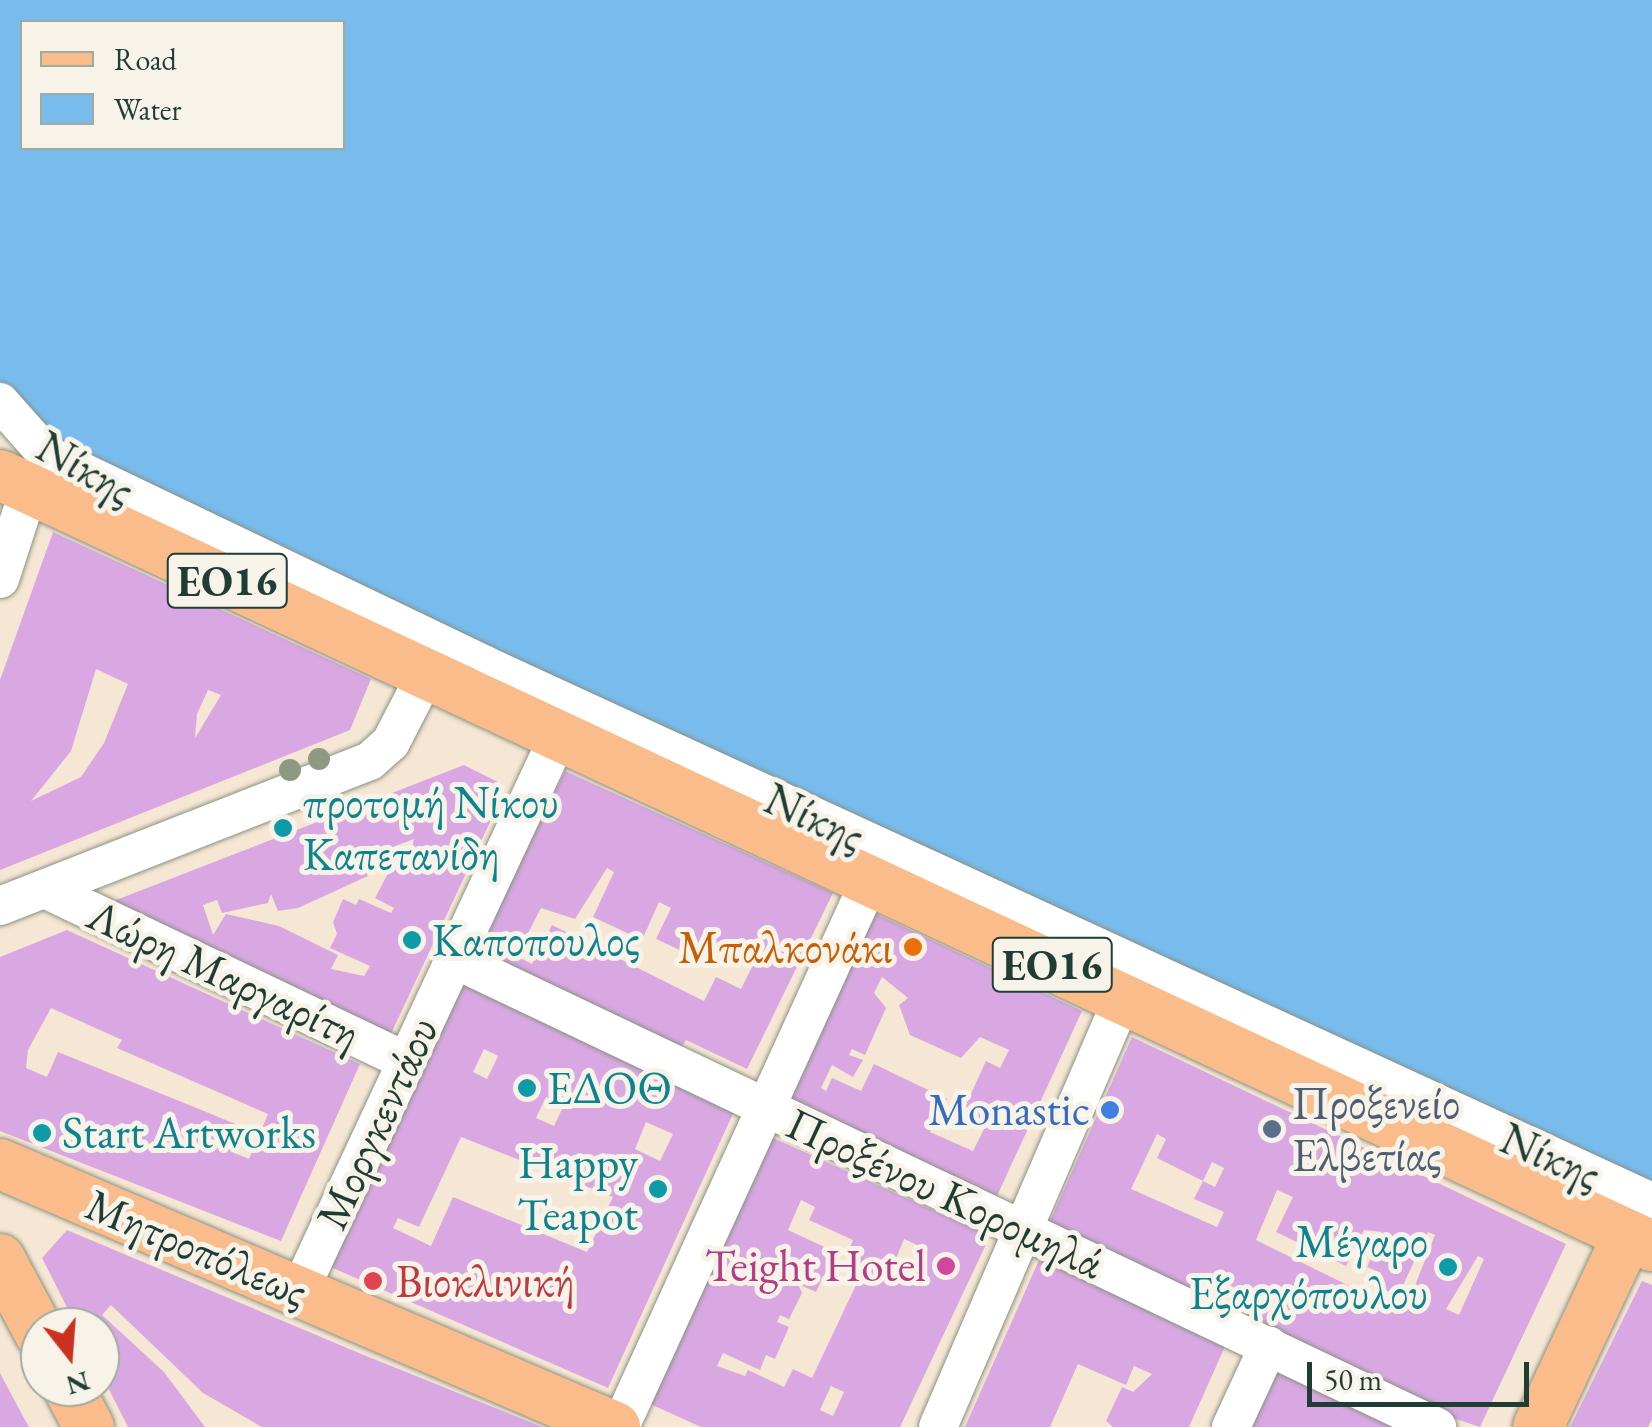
<!DOCTYPE html>
<meta charset="utf-8">
<style>
body{margin:0}
#map{position:relative;width:1652px;height:1427px;overflow:hidden;background:#f5e7d3;font-family:"EB Garamond",serif}
div>[style]{position:absolute}
.water>*{inset:0;background:#78bcee}
.building>*{inset:0;background:#d9a8e3}
.roads{filter:drop-shadow(0 0 2px #8a9284) drop-shadow(0 0 2px #8a9284)}
.minor>*{height:38px;margin:-19px;padding:0 19px;transform-origin:19px;border-radius:19px;background:#fff}
.major>*{height:50px;margin:-25px;padding:0 25px;transform-origin:25px;border-radius:25px;background:#f9bc8a}
.trees>*{width:22px;height:22px;margin:-11px;border-radius:50%;background:#8e9983}
.dots>*{width:28px;height:28px;translate:-50% -50%;box-sizing:border-box;border:5px solid #f7f3e8;border-radius:50%}
span{translate:-50% -50%;white-space:nowrap;text-align:center;line-height:1.15;-webkit-text-stroke:10px #f7f3e8;paint-order:stroke}
.shield-label span{padding:2px 8px;background:#f7f3e8;border:2px solid;border-radius:8px;-webkit-text-stroke-width:0}
.shield-label{font-size:42px;color:#1f3d34;font-weight:700}
.street-label{font-size:45px;color:#1f3d34}
.culture-label{font-size:45px;color:#0d838f}
.left{translate:0 -50%;text-align:left}
.right{translate:-100% -50%;text-align:right}
.food-label{font-size:45px;color:#c56008}
.service-label{font-size:45px;color:#4e5e75}
.shop-label{font-size:45px;color:#366cbe}
.hotel-label{font-size:45px;color:#b23c85}
.health-label{font-size:45px;color:#be3a42}
.legend{position:absolute;left:20px;top:20px;width:325px;height:130px;box-sizing:border-box;background:#f7f3e8;border:2px solid #a1aaa0;margin:0;padding:12px 18px;list-style:none;font-size:30px;color:#1f3d34}
.legend li{display:flex;align-items:center;gap:20px;height:50px}
.legend b{width:50px;border:2px solid #a1aaa0}
.north{position:absolute;left:20px;top:1307px;width:100px;height:100px;box-sizing:border-box;background:#f7f3e8;border:2px solid #a1aaa0;border-radius:50%;rotate:163deg;font-size:28px;font-weight:700;line-height:40px;text-align:center;color:#1f3d34}
.north::after{content:'';display:block;margin:auto;width:35px;height:45px;background:#c8321e;clip-path:polygon(50% 0,100% 100%,50% 72%,0 100%)}
.scale{position:absolute;left:1307px;top:1362px;width:222px;height:45px;box-sizing:border-box;border:5px solid #1f3d34;border-top:0;padding-left:12px;font-size:30px;line-height:35px;white-space:nowrap;color:#1f3d34;-webkit-text-stroke:8px #f7f3e8;paint-order:stroke}
</style>
<div id="map">
<div class="water">
<i style="clip-path:polygon(evenodd,0 0,1652px 0,1652px 1194px,72px 457px,0 382px,0 0,22px 22px,342px 22px,342px 148px,22px 148px,22px 22px)"></i>
</div>
<div class="building">
<i style="clip-path:polygon(evenodd,53px 532px,371px 679px,350px 730px,0 870px,0 680px,53px 532px,96px 669px,128px 684px,104px 743px,81px 777px,31px 801px,71px 751px,96px 669px,53px 532px,208px 690px,221px 695px,195px 738px,197px 714px,208px 690px)"></i>
<i style="clip-path:polygon(evenodd,464px 765px,502px 784px,493px 803px,498px 805px,389px 1038px,111px 902px,464px 765px,414px 839px,408px 867px,395px 860px,375px 898px,394px 908px,391px 913px,359px 899px,356px 905px,343px 899px,333px 922px,337px 934px,330px 948px,370px 966px,364px 976px,331px 969px,338px 955px,279px 926px,226px 914px,213px 935px,203px 905px,217px 900px,222px 913px,268px 903px,271px 894px,278px 911px,298px 908px,368px 876px,361px 859px,414px 839px)"></i>
<i style="clip-path:polygon(evenodd,565px 771px,833px 893px,747px 1069px,686px 1040px,675px 1058px,471px 962px,565px 771px,607px 868px,614px 872px,593px 917px,642px 940px,659px 902px,671px 908px,656px 939px,708px 963px,725px 943px,756px 959px,741px 989px,716px 977px,704px 1001px,552px 925px,532px 964px,516px 956px,541px 908px,575px 919px,607px 868px)"></i>
<i style="clip-path:polygon(evenodd,872px 912px,1082px 1011px,997px 1196px,783px 1097px,872px 912px,882px 977px,908px 998px,899px 1005px,910px 1035px,961px 1058px,980px 1037px,1009px 1050px,1000px 1068px,986px 1061px,964px 1109px,986px 1125px,973px 1151px,930px 1132px,947px 1099px,874px 1064px,861px 1091px,832px 1078px,826px 1091px,821px 1088px,832px 1065px,853px 1077px,863px 1060px,849px 1055px,852px 1049px,865px 1055px,886px 1008px,874px 993px,882px 977px)"></i>
<i style="clip-path:polygon(evenodd,67px 930px,360px 1064px,281px 1241px,0 1131px,0 957px,67px 930px,51px 1008px,122px 1040px,117px 1048px,268px 1114px,249px 1159px,234px 1153px,245px 1128px,199px 1109px,58px 1052px,47px 1077px,26px 1068px,28px 1050px,51px 1008px)"></i>
<i style="clip-path:polygon(evenodd,456px 981px,736px 1107px,608px 1388px,326px 1265px,456px 981px,484px 1049px,498px 1056px,487px 1079px,473px 1072px,484px 1049px,456px 981px,546px 1097px,564px 1105px,554px 1126px,536px 1118px,546px 1097px,456px 981px,646px 1122px,673px 1134px,660px 1161px,635px 1149px,646px 1122px,456px 981px,461px 1137px,613px 1197px,587px 1252px,453px 1197px,431px 1246px,393px 1228px,398px 1218px,419px 1227px,461px 1137px)"></i>
<i style="clip-path:polygon(evenodd,1132px 1037px,1566px 1244px,1480px 1427px,1411px 1404px,1047px 1228px,1132px 1037px,1157px 1134px,1166px 1139px,1157px 1158px,1203px 1181px,1194px 1199px,1224px 1212px,1217px 1227px,1131px 1189px,1157px 1134px,1132px 1037px,1212px 1162px,1224px 1168px,1215px 1187px,1203px 1181px,1212px 1162px,1132px 1037px,1277px 1190px,1293px 1197px,1276px 1232px,1346px 1266px,1364px 1230px,1382px 1232px,1367px 1267px,1381px 1273px,1375px 1285px,1398px 1296px,1428px 1232px,1435px 1235px,1414px 1288px,1392px 1307px,1256px 1240px,1277px 1190px,1132px 1037px,1478px 1256px,1484px 1259px,1459px 1315px,1446px 1309px,1478px 1256px)"></i>
<i style="clip-path:polygon(evenodd,769px 1136px,990px 1236px,900px 1427px,701px 1427px,648px 1403px,769px 1136px,801px 1200px,815px 1207px,809px 1220px,853px 1240px,847px 1254px,865px 1266px,812px 1378px,793px 1369px,784px 1387px,748px 1370px,745px 1376px,717px 1366px,723px 1353px,760px 1370px,766px 1355px,775px 1359px,789px 1327px,777px 1322px,780px 1315px,789px 1319px,802px 1293px,798px 1284px,816px 1292px,835px 1252px,788px 1230px,801px 1200px,769px 1136px,904px 1239px,924px 1248px,908px 1283px,889px 1276px,904px 1239px,769px 1136px,831px 1386px,844px 1392px,833px 1416px,820px 1410px,831px 1386px)"></i>
<i style="clip-path:polygon(67px 1230px,359px 1353px,542px 1427px,262px 1427px,203px 1393px,111px 1305px,102px 1315px,164px 1372px,205px 1427px,128px 1427px,100px 1372px,100px 1327px,77px 1327px,42px 1258px)"></i>
<i style="clip-path:polygon(1039px 1260px,1227px 1342px,1189px 1427px,1113px 1427px,1106px 1421px,1122px 1387px,1133px 1392px,1152px 1374px,1134px 1366px,1126px 1385px,1078px 1364px,1050px 1427px,965px 1427px)"></i>
<i style="clip-path:polygon(1642px 1281px,1652px 1285px,1652px 1419px,1648px 1427px,1570px 1427px)"></i>
<i style="clip-path:polygon(1273px 1368px,1399px 1427px,1245px 1427px)"></i>
<i style="clip-path:polygon(0 1373px,18px 1407px,29px 1427px,0 1427px)"></i>
</div>
<div class="roads">
<div class="minor">
<i style="left:0;top:402px;width:71px;rotate:48.4deg"></i>
<i style="left:47px;top:455px;width:486px;rotate:25.6deg"></i>
<i style="left:485px;top:665px;width:1285px;rotate:24.71deg"></i>
<i style="left:0;top:579px;width:95px;rotate:-72.1deg"></i>
<i style="left:45px;top:889px;width:397px;rotate:25.5deg"></i>
<i style="left:0;top:906px;width:397px;rotate:-21.4deg"></i>
<i style="left:370px;top:761px;width:28px;rotate:-42deg"></i>
<i style="left:391px;top:742px;width:76px;rotate:-62.8deg"></i>
<i style="left:454px;top:959px;width:1089px;rotate:25.46deg"></i>
<i style="left:299px;top:1292px;width:612px;rotate:-64.98deg"></i>
<i style="left:620px;top:1427px;width:601px;rotate:-65.44deg"></i>
<i style="left:938px;top:1427px;width:467px;rotate:-66.7deg"></i>
<i style="left:1231px;top:1427px;width:90px;rotate:-65.1deg"></i>
</div>
<div class="major">
<i style="left:0;top:475px;width:1823px;rotate:25.02deg"></i>
<i style="left:0;top:1164px;width:669px;rotate:23.15deg"></i>
<i style="left:0;top:1259px;width:85px;rotate:61.9deg"></i>
<i style="left:68px;top:1387px;width:45px;rotate:62.3deg"></i>
<i style="left:1538px;top:1427px;width:212px;rotate:-64.9deg"></i>
</div>
</div>
<div class="trees">
<i style="left:319px;top:759px"></i>
<i style="left:290px;top:770px"></i>
</div>
<div class="dots">
<i style="left:283px;top:828px;background:#0f9aa8"></i>
<i style="left:412px;top:940px;background:#0f9aa8"></i>
<i style="left:913px;top:947px;background:#e8710a"></i>
<i style="left:527px;top:1088px;background:#0f9aa8"></i>
<i style="left:1110px;top:1110px;background:#3f7fe0"></i>
<i style="left:1272px;top:1129px;background:#5c6f8a"></i>
<i style="left:42px;top:1133px;background:#0f9aa8"></i>
<i style="left:658px;top:1189px;background:#0f9aa8"></i>
<i style="left:946px;top:1266px;background:#d1479c"></i>
<i style="left:1448px;top:1267px;background:#0f9aa8"></i>
<i style="left:373px;top:1281px;background:#e0444e"></i>
</div>
<div class="shield-label">
<span style="left:227px;top:581px">ΕΟ16</span>
<span style="left:1052px;top:965px">ΕΟ16</span>
</div>
<div class="street-label">
<span style="left:86px;top:468px;rotate:30deg">Νίκης</span>
<span style="left:815px;top:817px;rotate:25deg">Νίκης</span>
<span style="left:224px;top:974px;rotate:25deg">Λώρη Μαργαρίτη</span>
<span style="left:377px;top:1123px;rotate:-65deg">Μοργκεντάου</span>
<span style="left:1551px;top:1156px;rotate:24deg">Νίκης</span>
<span style="left:945px;top:1193px;rotate:25deg">Προξένου Κορομηλά</span>
<span style="left:197px;top:1248px;rotate:23deg">Μητροπόλεως</span>
</div>
<div class="culture-label">
<span class="left" style="left:303px;top:828px">προτομή Νίκου<br>Καπετανίδη</span>
<span class="left" style="left:432px;top:940px">Καποπουλος</span>
<span class="left" style="left:547px;top:1088px">ΕΔΟΘ</span>
<span class="left" style="left:62px;top:1133px">Start Artworks</span>
<span class="right" style="left:638px;top:1189px">Happy<br>Teapot</span>
<span class="right" style="left:1428px;top:1267px">Μέγαρο<br>Εξαρχόπουλου</span>
</div>
<div class="food-label">
<span class="right" style="left:893px;top:947px">Μπαλκονάκι</span>
</div>
<div class="service-label">
<span class="left" style="left:1292px;top:1129px">Προξενείο<br>Ελβετίας</span>
</div>
<div class="shop-label">
<span class="right" style="left:1090px;top:1110px">Monastic</span>
</div>
<div class="hotel-label">
<span class="right" style="left:926px;top:1266px">Teight Hotel</span>
</div>
<div class="health-label">
<span class="left" style="left:396px;top:1281px">Βιοκλινική</span>
</div>
<ul class="legend">
<li><b style="height:12px;background:#f9bc8a"></b>Road</li>
<li><b style="height:28px;background:#78bcee"></b>Water</li>
</ul>
<div class="north">N</div>
<div class="scale">50 m</div>
</div>
